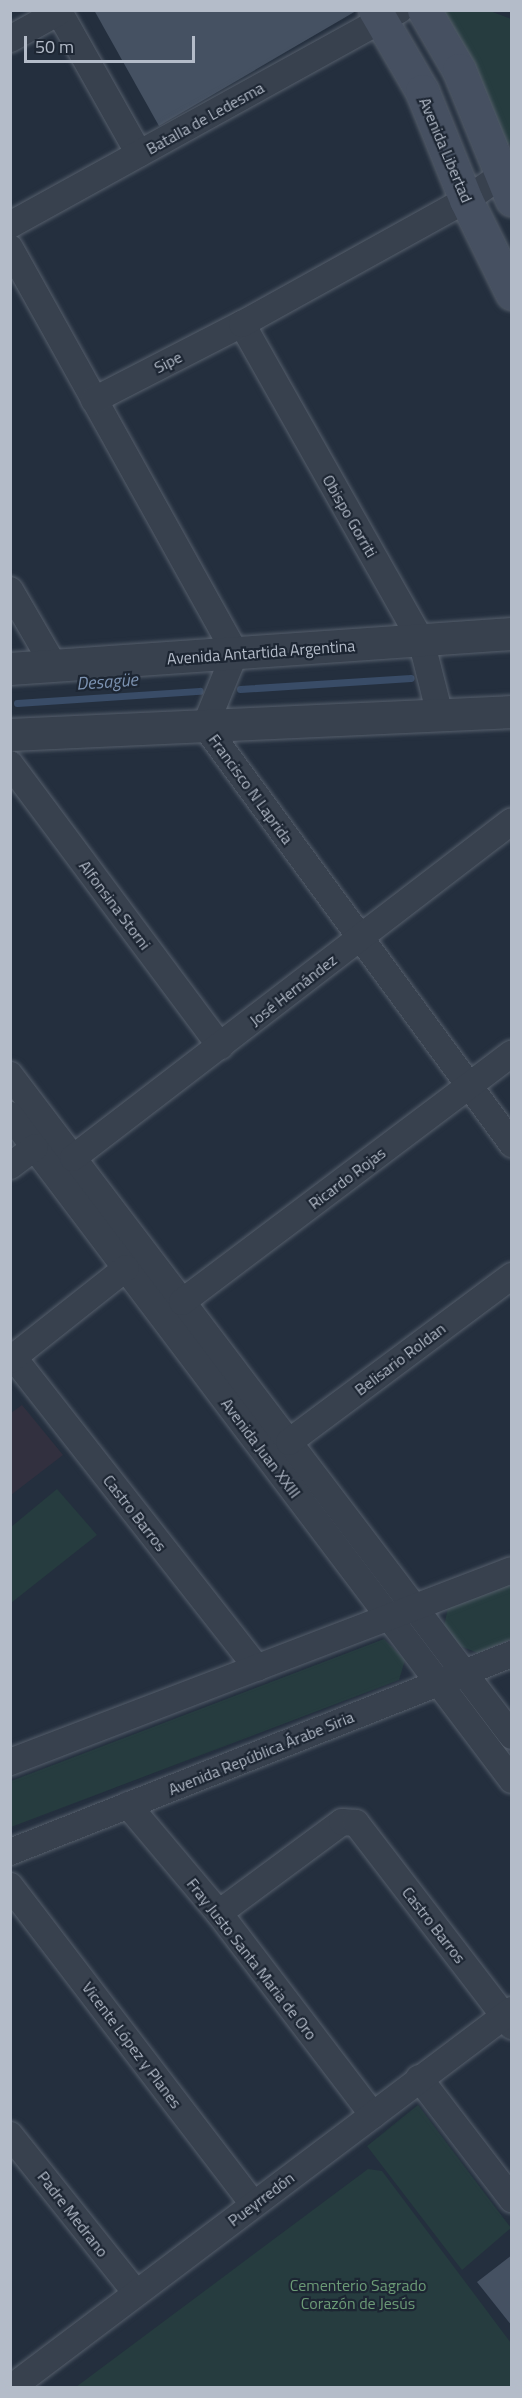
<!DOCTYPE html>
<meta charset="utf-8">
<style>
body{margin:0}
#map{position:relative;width:522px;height:2398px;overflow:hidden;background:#242f3e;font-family:"Titillium Web",sans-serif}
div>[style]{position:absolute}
.medical>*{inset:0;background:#32303f}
.green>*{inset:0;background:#263c3f}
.stream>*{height:7px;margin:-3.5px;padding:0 3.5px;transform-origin:3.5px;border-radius:3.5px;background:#394c67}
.building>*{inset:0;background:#455162}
.roads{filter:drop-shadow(0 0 2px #565f6c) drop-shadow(0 0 2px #565f6c)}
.minor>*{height:26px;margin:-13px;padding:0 13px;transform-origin:13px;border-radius:13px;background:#38414e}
.tertiary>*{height:32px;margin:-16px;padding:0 16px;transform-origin:16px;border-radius:16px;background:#38414e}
.secondary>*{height:33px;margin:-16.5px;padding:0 16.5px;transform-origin:16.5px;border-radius:16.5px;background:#465061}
span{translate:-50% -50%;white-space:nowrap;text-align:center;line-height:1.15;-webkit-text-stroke:4.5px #1d2633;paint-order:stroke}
.street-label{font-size:16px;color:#b4bcc9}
.park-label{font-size:16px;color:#6b9a76}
.water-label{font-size:18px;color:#7c92b1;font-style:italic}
.frame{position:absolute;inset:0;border:12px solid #b4bcc9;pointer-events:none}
.scale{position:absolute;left:24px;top:36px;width:171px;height:27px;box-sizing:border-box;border:3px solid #b4bcc9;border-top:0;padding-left:8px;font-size:18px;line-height:21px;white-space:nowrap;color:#b4bcc9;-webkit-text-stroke:4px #1d2633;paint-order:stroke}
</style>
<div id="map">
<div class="medical">
<i style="clip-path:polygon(22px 1405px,63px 1455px,11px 1495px,11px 1413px)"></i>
</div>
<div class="green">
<i style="clip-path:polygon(434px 11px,490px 11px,511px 19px,512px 140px,508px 145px,473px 76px)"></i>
<i style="clip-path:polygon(57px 1489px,97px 1535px,11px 1603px,11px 1527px)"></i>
<i style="clip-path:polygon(511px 1584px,511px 1639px,478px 1653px,455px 1644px,443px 1630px,448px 1608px)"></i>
<i style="clip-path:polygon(384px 1639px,405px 1660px,399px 1680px,11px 1827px,11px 1781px)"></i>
<i style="clip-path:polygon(418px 2105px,511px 2228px,462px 2270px,367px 2146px)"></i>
<i style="clip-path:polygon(368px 2169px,382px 2171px,511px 2343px,511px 2387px,76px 2387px)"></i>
</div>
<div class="stream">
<i style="left:240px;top:689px;width:171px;rotate:-3.7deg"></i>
<i style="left:17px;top:703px;width:183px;rotate:-3.8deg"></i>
</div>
<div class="building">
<i style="clip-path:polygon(94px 10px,356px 10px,356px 11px,159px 126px)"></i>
<i style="clip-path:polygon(512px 2255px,512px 2326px,477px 2282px)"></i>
</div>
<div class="roads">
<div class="minor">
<i style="left:58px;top:10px;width:165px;rotate:60.6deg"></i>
<i style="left:10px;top:39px;width:56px;rotate:-28.9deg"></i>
<i style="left:10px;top:225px;width:445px;rotate:-28.9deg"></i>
<i style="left:10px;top:248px;width:463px;rotate:60.9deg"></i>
<i style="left:235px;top:653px;width:79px;rotate:112.3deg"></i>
<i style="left:205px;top:726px;width:519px;rotate:53.7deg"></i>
<i style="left:242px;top:324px;width:363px;rotate:60.5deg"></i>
<i style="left:421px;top:640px;width:77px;rotate:75.8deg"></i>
<i style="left:94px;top:400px;width:166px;rotate:-27.2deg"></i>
<i style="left:242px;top:324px;width:256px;rotate:-29deg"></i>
<i style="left:466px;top:200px;width:44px;rotate:-34.8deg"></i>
<i style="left:10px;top:590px;width:88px;rotate:59.9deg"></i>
<i style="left:10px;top:764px;width:352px;rotate:53.3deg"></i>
<i style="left:10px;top:1075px;width:830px;rotate:52.78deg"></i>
<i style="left:10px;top:1115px;width:833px;rotate:52.95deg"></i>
<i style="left:73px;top:1158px;width:553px;rotate:-37.51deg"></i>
<i style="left:10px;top:1166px;width:31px;rotate:-37deg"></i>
<i style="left:182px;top:1302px;width:413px;rotate:-37deg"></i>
<i style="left:14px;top:1358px;width:394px;rotate:51.9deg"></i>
<i style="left:10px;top:1360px;width:148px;rotate:-38.4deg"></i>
<i style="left:289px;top:1442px;width:278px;rotate:-36.7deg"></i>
<i style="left:10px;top:1762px;width:537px;rotate:-20.93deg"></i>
<i style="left:128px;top:1805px;width:141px;rotate:49.9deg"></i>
<i style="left:219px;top:1913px;width:254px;rotate:52.7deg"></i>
<i style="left:10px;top:1852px;width:540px;rotate:-21.53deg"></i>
<i style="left:10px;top:1886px;width:400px;rotate:52.6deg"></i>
<i style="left:219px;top:1913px;width:153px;rotate:-36.5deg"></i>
<i style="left:342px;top:1822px;width:14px;rotate:4deg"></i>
<i style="left:356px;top:1823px;width:256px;rotate:52.5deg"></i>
<i style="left:419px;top:2078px;width:153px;rotate:52.5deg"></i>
<i style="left:10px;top:2135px;width:202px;rotate:51.4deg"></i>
<i style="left:11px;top:2388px;width:628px;rotate:-37.03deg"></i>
</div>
<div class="tertiary">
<i style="left:10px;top:669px;width:503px;rotate:-3.99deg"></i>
<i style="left:10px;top:735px;width:503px;rotate:-2.62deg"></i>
</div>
<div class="secondary">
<i style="left:375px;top:10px;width:94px;rotate:59.9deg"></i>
<i style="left:422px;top:91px;width:118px;rotate:68deg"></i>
<i style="left:466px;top:200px;width:104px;rotate:63.7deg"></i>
<i style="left:424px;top:10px;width:69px;rotate:59.7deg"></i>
<i style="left:459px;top:70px;width:140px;rotate:67.8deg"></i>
</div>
</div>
<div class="street-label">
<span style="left:205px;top:118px;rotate:-29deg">Batalla de Ledesma</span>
<span style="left:446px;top:150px;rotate:67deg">Avenida Libertad</span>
<span style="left:168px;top:362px;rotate:-27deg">Sipe</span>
<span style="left:350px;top:516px;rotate:60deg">Obispo Gorriti</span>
<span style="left:261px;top:652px;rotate:-4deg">Avenida Antartida Argentina</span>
<span style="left:251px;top:789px;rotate:54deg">Francisco N Laprida</span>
<span style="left:115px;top:905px;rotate:53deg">Alfonsina Storni</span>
<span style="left:293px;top:990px;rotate:-38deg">José Hernández</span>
<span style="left:347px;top:1178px;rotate:-37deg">Ricardo Rojas</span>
<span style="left:400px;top:1359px;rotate:-37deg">Belisario Roldan</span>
<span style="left:261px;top:1448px;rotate:53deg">Avenida Juan XXIII</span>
<span style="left:135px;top:1513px;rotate:52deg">Castro Barros</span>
<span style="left:261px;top:1753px;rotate:-22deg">Avenida República Árabe Siria</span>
<span style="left:434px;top:1925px;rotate:52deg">Castro Barros</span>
<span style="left:252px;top:1959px;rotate:52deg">Fray Justo Santa Maria de Oro</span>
<span style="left:132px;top:2045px;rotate:53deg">Vicente López y Planes</span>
<span style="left:261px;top:2199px;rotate:-37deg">Pueyrredón</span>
<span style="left:73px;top:2214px;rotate:52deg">Padre Medrano</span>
</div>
<div class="park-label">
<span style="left:358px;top:2294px">Cementerio Sagrado<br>Corazón de Jesús</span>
</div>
<div class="water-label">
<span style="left:107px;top:682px;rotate:-4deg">Desagüe</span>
</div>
<div class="frame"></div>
<div class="scale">50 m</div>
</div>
